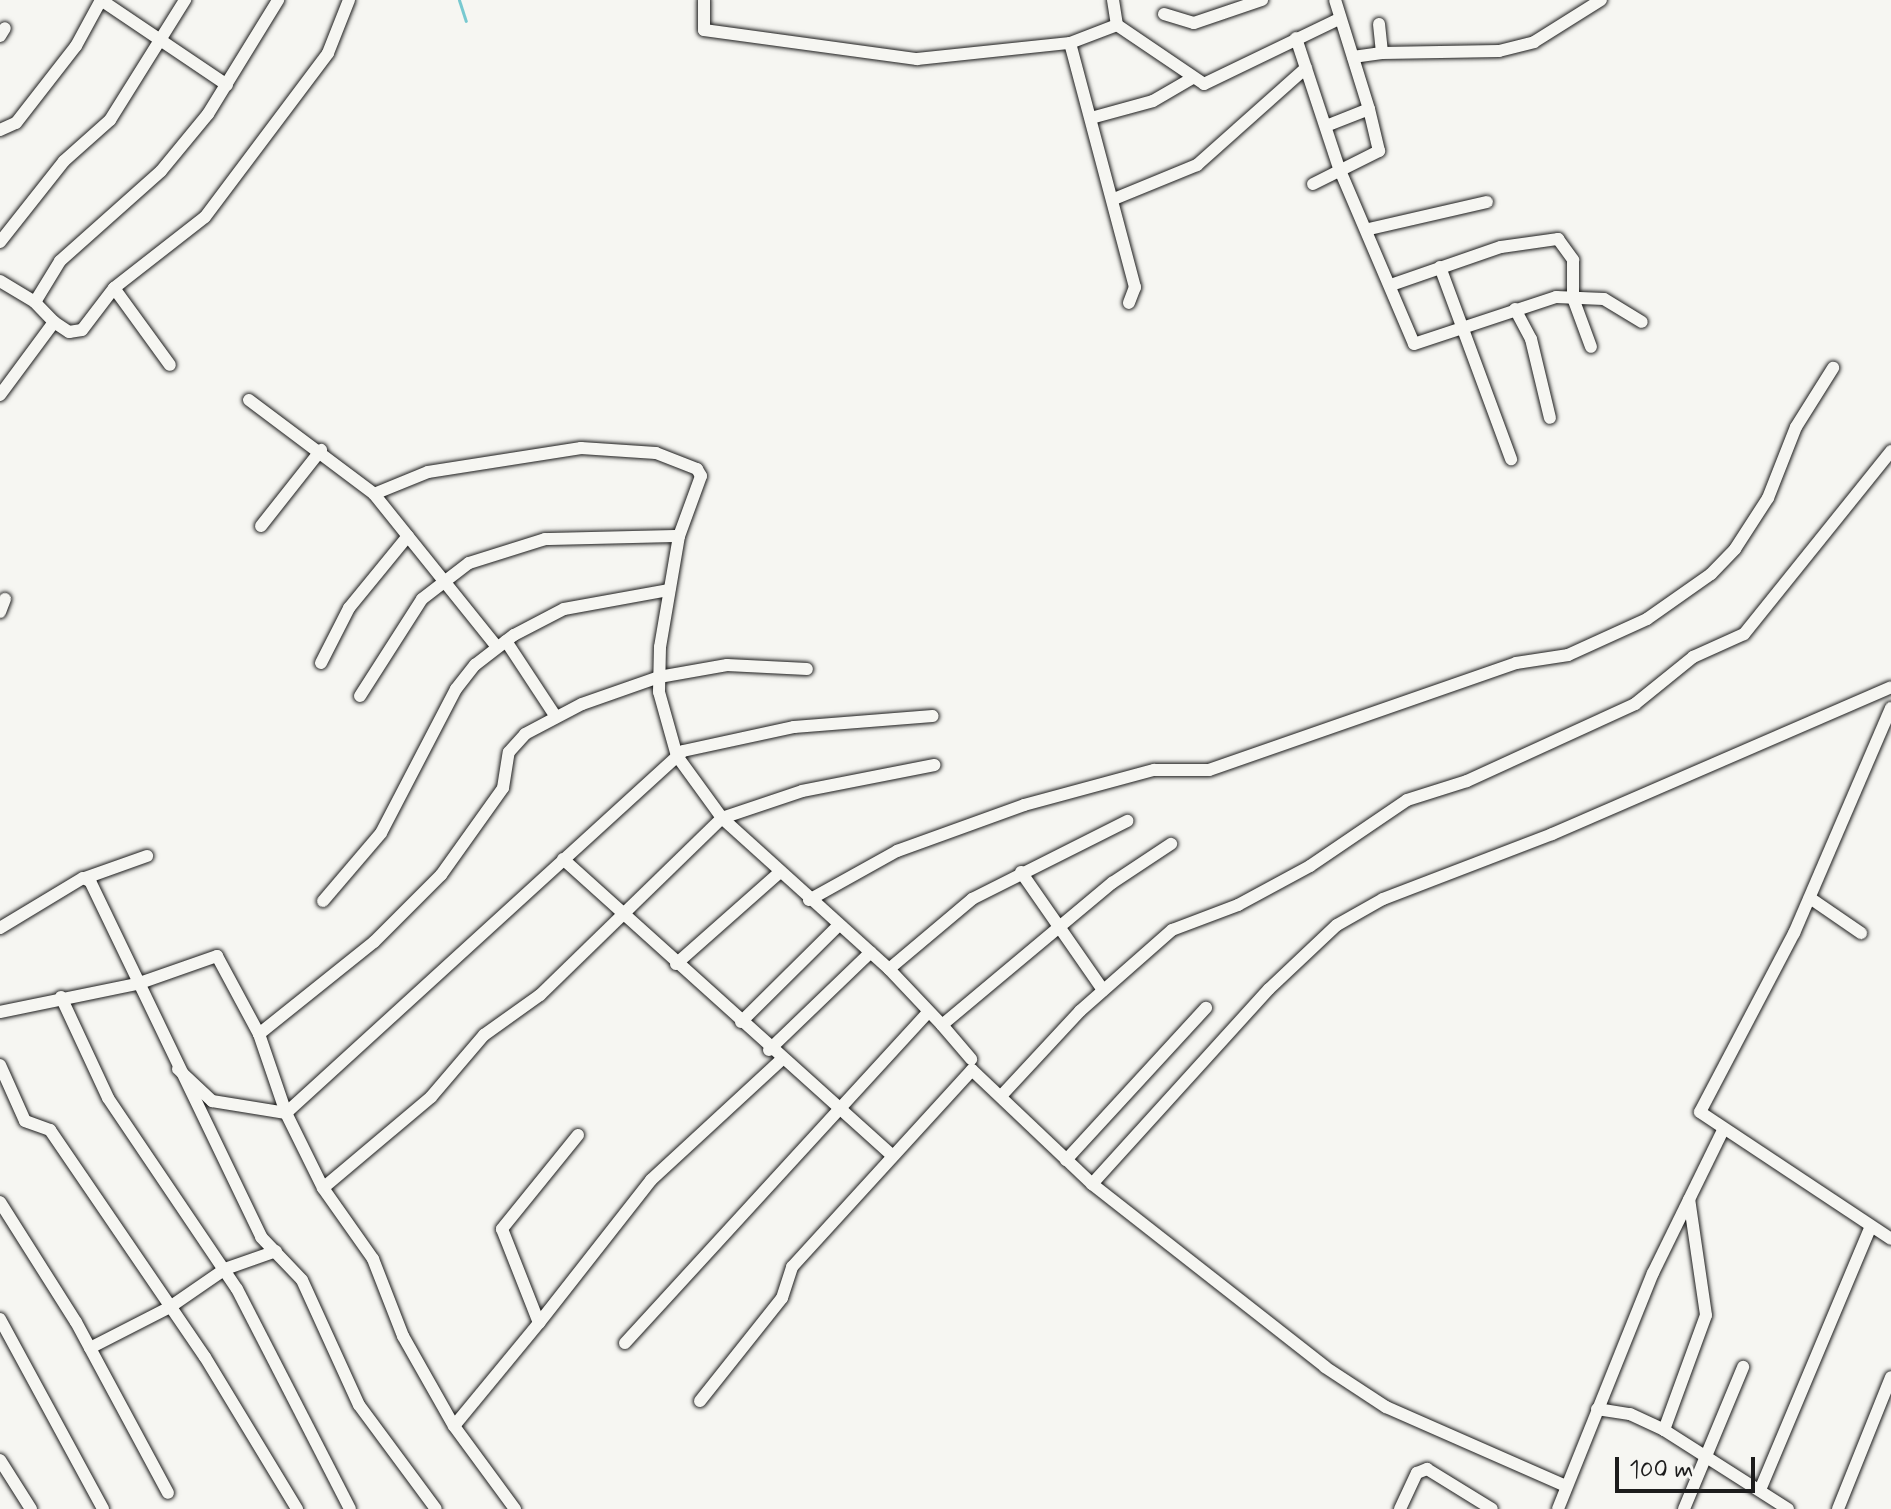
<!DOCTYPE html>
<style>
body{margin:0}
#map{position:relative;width:1891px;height:1509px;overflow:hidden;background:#f6f6f2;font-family:Mynerve,sans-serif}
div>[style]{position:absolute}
.stream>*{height:3px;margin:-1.5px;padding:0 1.5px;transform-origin:1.5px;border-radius:1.5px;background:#78c9d0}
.roads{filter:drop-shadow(0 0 2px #1c1c1c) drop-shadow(0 0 2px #1c1c1c)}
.minor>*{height:12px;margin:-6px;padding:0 6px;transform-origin:6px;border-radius:6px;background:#f6f6f2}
span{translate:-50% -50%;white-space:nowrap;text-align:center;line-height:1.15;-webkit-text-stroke:8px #f6f6f2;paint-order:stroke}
.scale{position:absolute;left:1615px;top:1457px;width:140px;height:36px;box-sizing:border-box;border:4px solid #1c1c1c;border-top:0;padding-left:10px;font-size:24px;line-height:28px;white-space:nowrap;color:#1c1c1c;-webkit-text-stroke:6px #f6f6f2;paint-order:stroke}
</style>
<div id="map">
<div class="stream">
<i style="left:459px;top:0;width:22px;rotate:72deg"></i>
</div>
<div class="roads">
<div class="minor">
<i style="left:101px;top:0;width:152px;rotate:34deg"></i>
<i style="left:704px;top:0;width:30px;rotate:90deg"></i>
<i style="left:704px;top:30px;width:215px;rotate:7.8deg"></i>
<i style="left:917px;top:59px;width:154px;rotate:-6deg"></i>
<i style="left:1070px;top:43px;width:50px;rotate:-21deg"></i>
<i style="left:1113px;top:0;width:25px;rotate:81deg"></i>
<i style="left:1117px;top:25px;width:105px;rotate:34.1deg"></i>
<i style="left:1204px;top:84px;width:150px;rotate:-25.7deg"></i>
<i style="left:1164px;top:14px;width:31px;rotate:17deg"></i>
<i style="left:1194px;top:23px;width:72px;rotate:-18.7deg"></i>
<i style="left:1379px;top:24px;width:29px;rotate:84deg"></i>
<i style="left:1382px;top:53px;width:117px;rotate:-1deg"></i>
<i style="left:1499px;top:51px;width:36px;rotate:-14deg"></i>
<i style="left:1534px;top:42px;width:79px;rotate:-32.1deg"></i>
<i style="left:0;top:36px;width:9px;rotate:-58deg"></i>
<i style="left:1296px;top:38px;width:137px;rotate:71.7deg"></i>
<i style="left:1339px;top:168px;width:191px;rotate:66.9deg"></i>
<i style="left:1414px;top:344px;width:150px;rotate:-18.3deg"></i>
<i style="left:1556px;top:297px;width:48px;rotate:2.4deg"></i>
<i style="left:1604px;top:299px;width:44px;rotate:31.2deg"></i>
<i style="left:1070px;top:43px;width:253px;rotate:75.1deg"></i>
<i style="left:1135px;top:287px;width:17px;rotate:111deg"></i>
<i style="left:1353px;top:57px;width:29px;rotate:-8deg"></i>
<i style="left:1091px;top:118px;width:64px;rotate:-15.3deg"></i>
<i style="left:1153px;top:101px;width:44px;rotate:-30.1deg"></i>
<i style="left:1326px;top:126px;width:46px;rotate:-21.6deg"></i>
<i style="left:1369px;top:109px;width:114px;rotate:-107.3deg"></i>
<i style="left:0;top:130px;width:17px;rotate:-24deg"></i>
<i style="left:16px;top:123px;width:98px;rotate:-52.1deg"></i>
<i style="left:76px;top:46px;width:52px;rotate:-61.5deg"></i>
<i style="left:1313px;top:184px;width:74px;rotate:-26.6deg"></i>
<i style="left:1379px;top:151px;width:43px;rotate:-103.4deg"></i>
<i style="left:1114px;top:199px;width:90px;rotate:-22.3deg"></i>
<i style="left:1197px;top:165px;width:146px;rotate:-41.7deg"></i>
<i style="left:1369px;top:229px;width:121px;rotate:-12.9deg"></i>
<i style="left:0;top:242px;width:103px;rotate:-51.7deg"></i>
<i style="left:64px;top:161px;width:62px;rotate:-41.7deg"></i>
<i style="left:110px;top:120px;width:142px;rotate:-58deg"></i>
<i style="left:1440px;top:267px;width:205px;rotate:69.7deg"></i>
<i style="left:0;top:281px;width:41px;rotate:31deg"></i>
<i style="left:1391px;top:285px;width:116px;rotate:-19.1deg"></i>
<i style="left:1501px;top:247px;width:58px;rotate:-8deg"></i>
<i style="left:1558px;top:239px;width:26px;rotate:54deg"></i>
<i style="left:1573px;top:260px;width:38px;rotate:90deg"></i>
<i style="left:1573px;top:298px;width:52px;rotate:69.8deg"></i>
<i style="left:114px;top:288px;width:95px;rotate:54deg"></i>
<i style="left:1515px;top:309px;width:34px;rotate:62deg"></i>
<i style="left:1531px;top:339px;width:81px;rotate:76.5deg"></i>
<i style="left:54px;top:322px;width:28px;rotate:-134deg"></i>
<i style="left:35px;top:302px;width:48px;rotate:-58.6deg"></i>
<i style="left:60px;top:261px;width:135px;rotate:-41.7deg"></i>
<i style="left:161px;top:171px;width:74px;rotate:-50.5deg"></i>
<i style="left:208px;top:114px;width:134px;rotate:-58.4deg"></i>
<i style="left:0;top:395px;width:91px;rotate:-53.5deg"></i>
<i style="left:54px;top:322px;width:18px;rotate:34deg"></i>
<i style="left:69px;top:332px;width:13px;rotate:-9deg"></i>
<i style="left:82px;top:330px;width:53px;rotate:-52.7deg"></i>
<i style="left:114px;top:288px;width:115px;rotate:-38deg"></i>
<i style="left:205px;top:217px;width:205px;rotate:-53.1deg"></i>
<i style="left:328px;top:53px;width:57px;rotate:-68.4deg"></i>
<i style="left:249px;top:400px;width:156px;rotate:36.9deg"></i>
<i style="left:374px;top:494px;width:196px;rotate:51.2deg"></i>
<i style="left:374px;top:494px;width:58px;rotate:-22.2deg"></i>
<i style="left:428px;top:472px;width:155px;rotate:-8.9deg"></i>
<i style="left:581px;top:448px;width:75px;rotate:3.8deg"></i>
<i style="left:656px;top:453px;width:44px;rotate:21.3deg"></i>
<i style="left:697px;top:469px;width:8px;rotate:60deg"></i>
<i style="left:701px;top:476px;width:64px;rotate:110.1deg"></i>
<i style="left:679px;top:536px;width:113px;rotate:99.7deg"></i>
<i style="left:660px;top:647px;width:45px;rotate:91.3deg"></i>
<i style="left:659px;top:692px;width:66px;rotate:74.3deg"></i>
<i style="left:677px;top:756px;width:77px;rotate:54deg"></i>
<i style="left:722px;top:818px;width:225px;rotate:42.1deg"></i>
<i style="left:889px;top:969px;width:77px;rotate:46.6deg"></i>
<i style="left:942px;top:1025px;width:222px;rotate:-39.9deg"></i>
<i style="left:1112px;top:883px;width:71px;rotate:-33.5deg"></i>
<i style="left:261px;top:526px;width:97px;rotate:-51.7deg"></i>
<i style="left:0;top:612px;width:14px;rotate:-69deg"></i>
<i style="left:506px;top:641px;width:91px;rotate:56.7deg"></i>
<i style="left:321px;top:663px;width:62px;rotate:-63deg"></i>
<i style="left:349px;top:608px;width:93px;rotate:-50.7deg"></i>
<i style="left:360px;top:696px;width:115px;rotate:-57.4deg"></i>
<i style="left:422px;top:599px;width:59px;rotate:-37.5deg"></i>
<i style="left:469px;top:563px;width:80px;rotate:-17.5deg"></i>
<i style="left:545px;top:539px;width:134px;rotate:-1.3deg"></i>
<i style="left:1891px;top:708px;width:245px;rotate:113.3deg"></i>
<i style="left:1794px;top:933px;width:202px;rotate:117.7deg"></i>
<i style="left:1700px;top:1112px;width:229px;rotate:33.6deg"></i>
<i style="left:563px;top:859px;width:443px;rotate:42deg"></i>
<i style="left:1021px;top:872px;width:144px;rotate:55.2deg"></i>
<i style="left:85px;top:878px;width:66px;rotate:-19.5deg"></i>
<i style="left:1810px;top:898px;width:62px;rotate:34.5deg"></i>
<i style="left:809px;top:900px;width:101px;rotate:-29.1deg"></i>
<i style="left:897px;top:851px;width:135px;rotate:-19.9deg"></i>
<i style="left:1024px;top:805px;width:135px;rotate:-15.1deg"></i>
<i style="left:1154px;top:770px;width:55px"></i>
<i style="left:1209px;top:770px;width:325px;rotate:-19.2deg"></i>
<i style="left:1516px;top:663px;width:53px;rotate:-8.7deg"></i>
<i style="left:1568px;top:655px;width:87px;rotate:-24.5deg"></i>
<i style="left:1647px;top:619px;width:78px;rotate:-35.1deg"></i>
<i style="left:1711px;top:574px;width:35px;rotate:-46deg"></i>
<i style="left:1735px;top:549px;width:61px;rotate:-57.1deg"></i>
<i style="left:1768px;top:498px;width:76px;rotate:-68.5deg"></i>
<i style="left:1796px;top:427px;width:70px;rotate:-57.9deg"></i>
<i style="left:323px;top:901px;width:89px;rotate:-49.5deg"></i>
<i style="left:381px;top:833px;width:162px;rotate:-62.5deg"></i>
<i style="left:456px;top:689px;width:31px;rotate:-52deg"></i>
<i style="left:475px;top:665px;width:49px;rotate:-37.6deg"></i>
<i style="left:514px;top:635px;width:56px;rotate:-27.5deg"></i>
<i style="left:564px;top:609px;width:107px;rotate:-10.3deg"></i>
<i style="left:0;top:928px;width:97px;rotate:-31.1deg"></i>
<i style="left:83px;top:878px;width:8px;rotate:23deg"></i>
<i style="left:90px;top:881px;width:395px;rotate:64.3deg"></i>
<i style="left:261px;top:1237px;width:59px;rotate:46.4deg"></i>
<i style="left:302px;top:1280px;width:137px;rotate:65.5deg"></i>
<i style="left:359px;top:1405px;width:129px;rotate:53.5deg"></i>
<i style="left:676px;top:964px;width:137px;rotate:-41.5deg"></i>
<i style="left:889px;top:969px;width:109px;rotate:-40.1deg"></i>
<i style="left:972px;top:899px;width:174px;rotate:-26.7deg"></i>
<i style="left:61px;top:997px;width:111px;rotate:65deg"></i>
<i style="left:108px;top:1098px;width:230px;rotate:56deg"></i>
<i style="left:237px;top:1289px;width:247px;rotate:62.8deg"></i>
<i style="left:0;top:1012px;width:140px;rotate:-11.6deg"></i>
<i style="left:137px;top:984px;width:85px;rotate:-19.3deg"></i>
<i style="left:217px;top:956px;width:89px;rotate:61.7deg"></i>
<i style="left:259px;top:1034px;width:83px;rotate:71.1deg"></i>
<i style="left:286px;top:1113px;width:84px;rotate:63.7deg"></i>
<i style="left:323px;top:1188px;width:87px;rotate:54.8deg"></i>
<i style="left:373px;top:1259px;width:83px;rotate:68.7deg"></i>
<i style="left:403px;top:1336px;width:103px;rotate:60.5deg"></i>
<i style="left:454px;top:1426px;width:103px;rotate:53.7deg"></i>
<i style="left:741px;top:1022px;width:136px;rotate:-44.7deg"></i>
<i style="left:942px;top:1025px;width:45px;rotate:49.5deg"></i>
<i style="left:259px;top:1034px;width:147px;rotate:-38.7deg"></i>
<i style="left:374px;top:942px;width:95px;rotate:-45deg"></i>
<i style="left:441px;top:875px;width:107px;rotate:-54.5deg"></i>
<i style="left:503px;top:788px;width:36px;rotate:-81deg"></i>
<i style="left:509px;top:752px;width:24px;rotate:-48deg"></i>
<i style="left:525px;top:734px;width:64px;rotate:-27.8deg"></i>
<i style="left:582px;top:704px;width:82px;rotate:-19.3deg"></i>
<i style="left:659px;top:677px;width:69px;rotate:-10deg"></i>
<i style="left:727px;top:665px;width:80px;rotate:2.9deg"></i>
<i style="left:769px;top:1050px;width:141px;rotate:-43.9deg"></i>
<i style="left:0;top:1065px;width:61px;rotate:65.9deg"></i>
<i style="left:25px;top:1121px;width:27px;rotate:20deg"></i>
<i style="left:50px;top:1130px;width:275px;rotate:55.7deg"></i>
<i style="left:205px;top:1357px;width:178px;rotate:58.8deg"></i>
<i style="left:178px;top:1069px;width:47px;rotate:43.3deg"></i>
<i style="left:212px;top:1101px;width:75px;rotate:9.2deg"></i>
<i style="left:286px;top:1113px;width:537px;rotate:-42.36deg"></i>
<i style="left:683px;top:751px;width:114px;rotate:-12.2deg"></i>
<i style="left:794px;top:727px;width:139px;rotate:-4.5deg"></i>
<i style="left:1002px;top:1095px;width:115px;rotate:-47.1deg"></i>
<i style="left:1080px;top:1011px;width:123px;rotate:-41.4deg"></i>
<i style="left:1172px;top:930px;width:71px;rotate:-20.7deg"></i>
<i style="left:1238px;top:905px;width:82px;rotate:-28.4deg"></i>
<i style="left:1310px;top:866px;width:117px;rotate:-34.2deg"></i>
<i style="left:1407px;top:800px;width:63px;rotate:-17.6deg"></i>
<i style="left:1467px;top:781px;width:185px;rotate:-24.6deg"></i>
<i style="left:1635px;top:704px;width:75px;rotate:-39deg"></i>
<i style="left:1693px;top:657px;width:56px;rotate:-24.3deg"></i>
<i style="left:1744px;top:634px;width:235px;rotate:-51.2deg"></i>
<i style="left:578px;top:1135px;width:121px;rotate:129deg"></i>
<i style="left:502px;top:1229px;width:101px;rotate:68.5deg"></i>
<i style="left:539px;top:1323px;width:182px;rotate:-51.9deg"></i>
<i style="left:651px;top:1180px;width:177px;rotate:-42.7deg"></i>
<i style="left:1066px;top:1160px;width:207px;rotate:-47.4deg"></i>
<i style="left:1092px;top:1184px;width:263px;rotate:-47.8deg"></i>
<i style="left:1269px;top:989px;width:93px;rotate:-43.3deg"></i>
<i style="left:1337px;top:925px;width:53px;rotate:-29.5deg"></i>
<i style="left:1383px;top:899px;width:181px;rotate:-21deg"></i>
<i style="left:1552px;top:834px;width:369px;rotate:-23.4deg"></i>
<i style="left:323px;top:1188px;width:141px;rotate:-40.1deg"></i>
<i style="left:431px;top:1097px;width:82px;rotate:-49.5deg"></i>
<i style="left:484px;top:1035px;width:69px;rotate:-35.5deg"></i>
<i style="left:540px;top:995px;width:254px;rotate:-44.2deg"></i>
<i style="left:722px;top:818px;width:84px;rotate:-18.6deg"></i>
<i style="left:802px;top:791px;width:135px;rotate:-11.1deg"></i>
<i style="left:0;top:1202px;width:142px;rotate:57.7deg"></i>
<i style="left:76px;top:1322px;width:194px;rotate:61.7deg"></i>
<i style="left:0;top:1319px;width:216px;rotate:61.5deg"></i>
<i style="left:625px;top:1343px;width:449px;rotate:-47.5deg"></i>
<i style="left:90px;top:1348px;width:90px;rotate:-27.1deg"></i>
<i style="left:170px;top:1307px;width:67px;rotate:-34.6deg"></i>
<i style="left:225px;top:1269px;width:54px;rotate:-19.4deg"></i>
<i style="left:700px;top:1401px;width:132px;rotate:-51.5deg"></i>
<i style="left:782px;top:1298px;width:33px;rotate:-72deg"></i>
<i style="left:792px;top:1267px;width:267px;rotate:-47.6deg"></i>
<i style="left:972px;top:1070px;width:166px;rotate:43.5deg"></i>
<i style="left:1092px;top:1184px;width:296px;rotate:38.1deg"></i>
<i style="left:1325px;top:1367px;width:73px;rotate:33.3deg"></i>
<i style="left:1386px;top:1407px;width:197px;rotate:23.7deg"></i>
<i style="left:1597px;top:1409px;width:33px;rotate:9deg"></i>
<i style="left:1630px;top:1414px;width:38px;rotate:25deg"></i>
<i style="left:1664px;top:1430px;width:147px;rotate:32.5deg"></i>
<i style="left:454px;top:1426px;width:134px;rotate:-50.5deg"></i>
<i style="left:1664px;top:1430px;width:122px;rotate:-69.9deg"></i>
<i style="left:1706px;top:1315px;width:117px;rotate:-98.3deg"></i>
<i style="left:0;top:1460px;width:58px;rotate:57.7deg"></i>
<i style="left:1760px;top:1490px;width:286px;rotate:-67.2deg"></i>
<i style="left:1400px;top:1509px;width:40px;rotate:-65deg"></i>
<i style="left:1417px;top:1473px;width:11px;rotate:-22deg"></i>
<i style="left:1427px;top:1469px;width:76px;rotate:31.6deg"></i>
<i style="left:1558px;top:1509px;width:254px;rotate:-68.1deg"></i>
<i style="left:1653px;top:1273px;width:159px;rotate:-63.9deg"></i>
<i style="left:1684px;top:1509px;width:154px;rotate:-67.4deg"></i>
<i style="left:1838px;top:1509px;width:142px;rotate:-68.1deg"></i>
</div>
</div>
<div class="scale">100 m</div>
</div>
